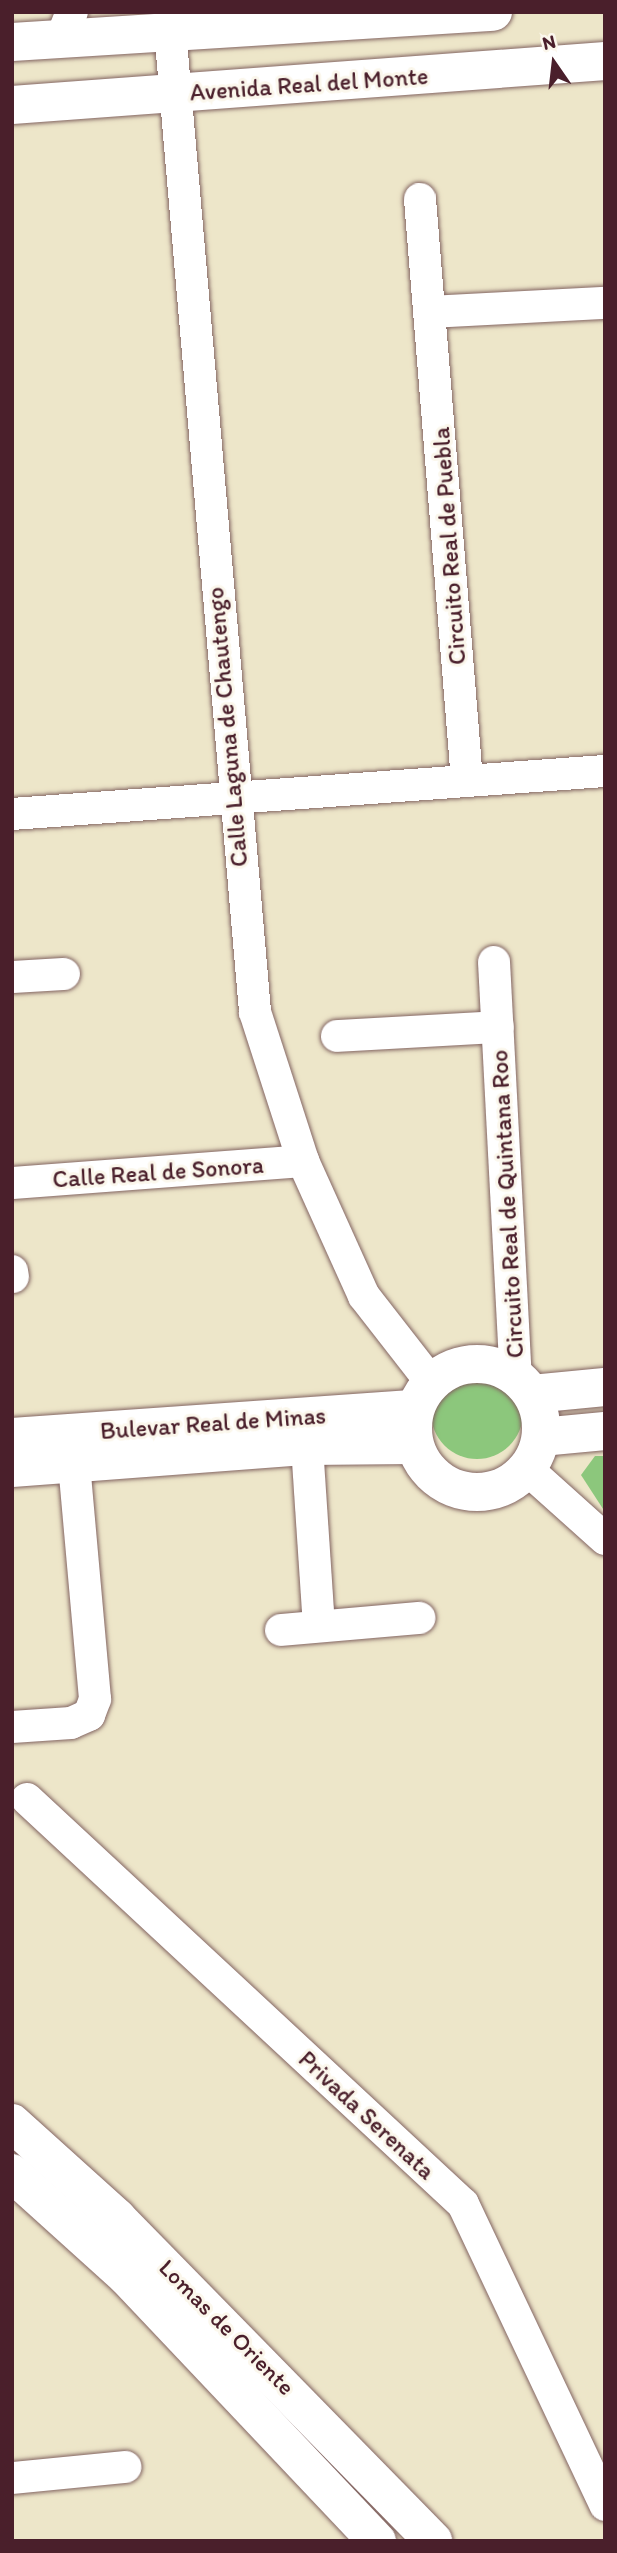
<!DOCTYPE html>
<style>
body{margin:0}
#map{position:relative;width:617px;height:2553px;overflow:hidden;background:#ede6c9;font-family:Itim,sans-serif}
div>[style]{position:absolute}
.green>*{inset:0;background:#8cc77c}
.round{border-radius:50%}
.roads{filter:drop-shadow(0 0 2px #836562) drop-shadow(0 0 2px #836562)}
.minor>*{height:32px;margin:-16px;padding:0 16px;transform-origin:16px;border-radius:16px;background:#fff}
.tertiary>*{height:38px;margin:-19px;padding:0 19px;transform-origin:19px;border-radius:19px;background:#fff}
.tertiary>.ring{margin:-19px;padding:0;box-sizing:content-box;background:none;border:38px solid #fff;border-radius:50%}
span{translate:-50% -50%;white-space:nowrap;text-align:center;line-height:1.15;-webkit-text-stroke:6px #fbf7ec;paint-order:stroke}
.street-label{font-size:24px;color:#4a1f2b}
.frame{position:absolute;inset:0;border:14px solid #4a1f2b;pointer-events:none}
.north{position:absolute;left:519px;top:28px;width:70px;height:70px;-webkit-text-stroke:5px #fbf7ec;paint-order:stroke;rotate:346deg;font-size:19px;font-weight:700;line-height:28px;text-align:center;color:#4a1f2b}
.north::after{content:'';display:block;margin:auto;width:24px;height:32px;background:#4a1f2b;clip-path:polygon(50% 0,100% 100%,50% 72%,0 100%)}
</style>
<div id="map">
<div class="green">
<i class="round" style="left:431px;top:1367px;width:92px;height:92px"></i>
<i style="clip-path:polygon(595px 1456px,605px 1456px,605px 1512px,581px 1475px)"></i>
</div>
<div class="roads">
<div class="minor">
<i style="left:170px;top:30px;width:986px;rotate:85.05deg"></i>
<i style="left:255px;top:1012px;width:157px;rotate:72.1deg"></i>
<i style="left:303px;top:1161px;width:148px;rotate:65.7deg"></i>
<i style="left:364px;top:1296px;width:109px;rotate:52.1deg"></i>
<i style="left:61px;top:39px;width:29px;rotate:-68deg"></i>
<i style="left:420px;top:199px;width:583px;rotate:85.38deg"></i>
<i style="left:431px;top:312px;width:174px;rotate:-3deg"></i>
<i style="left:12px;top:814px;width:595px;rotate:-4.15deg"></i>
<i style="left:494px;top:962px;width:415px;rotate:87deg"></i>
<i style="left:12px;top:977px;width:52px;rotate:-3.3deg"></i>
<i style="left:337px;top:1036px;width:161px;rotate:-3.2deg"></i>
<i style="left:12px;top:1183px;width:292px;rotate:-4.3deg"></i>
<i style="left:12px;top:1271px;width:6px;rotate:81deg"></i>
<i style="left:307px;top:1446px;width:180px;rotate:86.2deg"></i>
<i style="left:527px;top:1469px;width:105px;rotate:41.9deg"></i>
<i style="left:281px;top:1630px;width:139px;rotate:-5deg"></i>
<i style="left:12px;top:1727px;width:59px;rotate:-3.9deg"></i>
<i style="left:71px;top:1723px;width:20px;rotate:-24deg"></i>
<i style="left:89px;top:1715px;width:17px;rotate:-69deg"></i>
<i style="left:95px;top:1699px;width:236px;rotate:-95.1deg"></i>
<i style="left:27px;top:1799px;width:595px;rotate:42.89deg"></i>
<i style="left:463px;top:2204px;width:333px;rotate:64.7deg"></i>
<i style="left:12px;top:2478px;width:114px;rotate:-5.6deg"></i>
</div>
<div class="tertiary">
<i style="left:12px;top:42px;width:482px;rotate:-3.6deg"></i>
<i style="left:12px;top:105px;width:595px;rotate:-4.24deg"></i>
<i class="ring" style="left:413px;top:1364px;width:90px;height:90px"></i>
<i style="left:532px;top:1394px;width:73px;rotate:-5.5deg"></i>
<i style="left:12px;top:1437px;width:404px;rotate:-4deg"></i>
<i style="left:541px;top:1437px;width:64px;rotate:-5.4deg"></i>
<i style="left:12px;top:1468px;width:296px;rotate:-4.3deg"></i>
<i style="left:307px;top:1446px;width:107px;rotate:-0.5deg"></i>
<i style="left:12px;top:2123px;width:142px;rotate:42.1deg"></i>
<i style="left:117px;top:2218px;width:452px;rotate:45.6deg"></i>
<i style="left:12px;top:2173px;width:155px;rotate:42.1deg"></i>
<i style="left:127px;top:2277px;width:364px;rotate:46.6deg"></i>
</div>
</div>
<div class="street-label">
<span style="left:309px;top:84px;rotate:-4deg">Avenida Real del Monte</span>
<span style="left:449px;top:546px;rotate:-94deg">Circuito Real de Puebla</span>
<span style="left:227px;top:727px;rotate:-95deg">Calle Laguna de Chautengo</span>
<span style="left:158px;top:1172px;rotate:-4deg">Calle Real de Sonora</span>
<span style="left:507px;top:1204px;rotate:-93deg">Circuito Real de Quintana Roo</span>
<span style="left:213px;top:1423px;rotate:-4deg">Bulevar Real de Minas</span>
<span style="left:367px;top:2115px;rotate:43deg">Privada Serenata</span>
<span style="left:227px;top:2327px;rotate:45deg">Lomas de Oriente</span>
</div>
<div class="frame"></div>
<div class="north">N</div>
</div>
